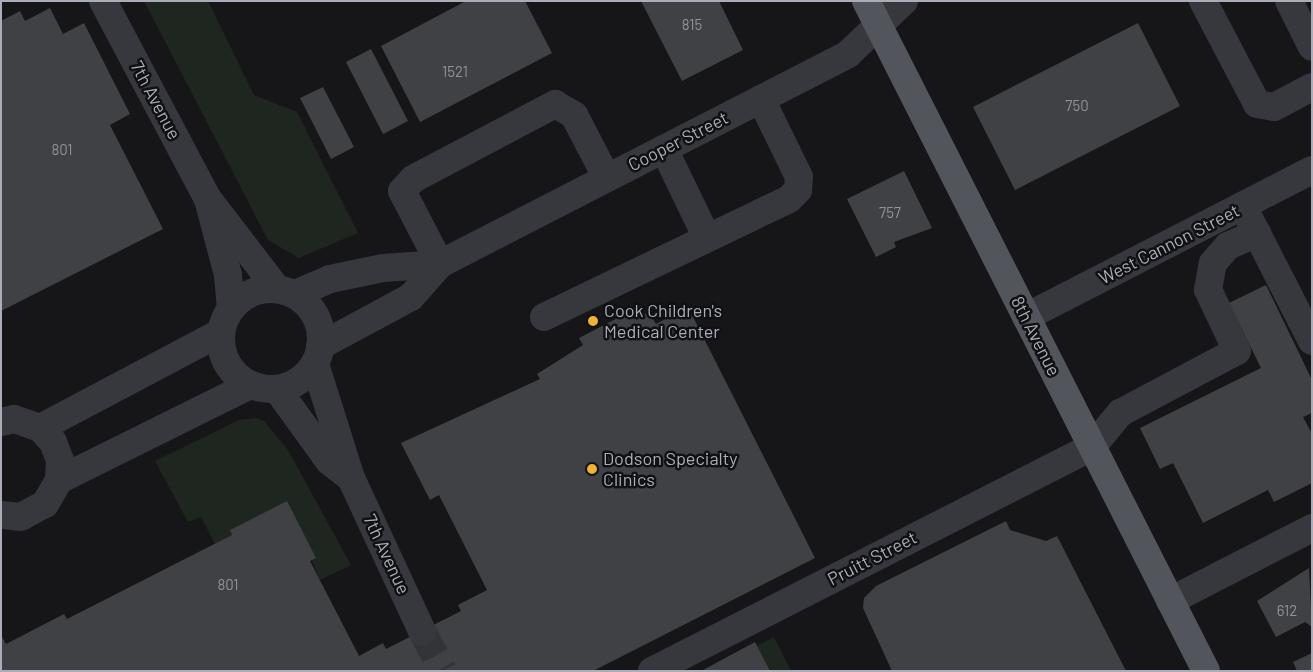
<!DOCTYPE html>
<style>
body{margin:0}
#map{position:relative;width:1313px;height:672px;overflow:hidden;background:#161618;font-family:Barlow,sans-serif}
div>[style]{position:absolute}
.green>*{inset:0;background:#1e261f}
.building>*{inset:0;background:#404145}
.minor-tunnel>*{height:28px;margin-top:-14px;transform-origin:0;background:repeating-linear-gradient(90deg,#333438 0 28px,transparent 0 42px)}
.minor>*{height:28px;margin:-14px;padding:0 14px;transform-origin:14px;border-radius:14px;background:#37383d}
.minor>.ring{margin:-14px;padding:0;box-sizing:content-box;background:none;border:28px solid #37383d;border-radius:50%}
.major>*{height:28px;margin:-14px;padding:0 14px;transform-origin:14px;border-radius:14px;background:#53555c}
.dots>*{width:14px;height:14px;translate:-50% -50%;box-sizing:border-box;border:2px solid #111113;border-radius:50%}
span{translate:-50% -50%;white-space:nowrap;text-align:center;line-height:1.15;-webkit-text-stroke:5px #111113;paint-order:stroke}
.number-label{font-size:15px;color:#8e929b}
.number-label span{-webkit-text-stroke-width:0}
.street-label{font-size:18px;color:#a8adb8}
.poi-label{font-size:18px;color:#a8adb8}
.left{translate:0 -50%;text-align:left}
.frame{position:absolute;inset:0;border:2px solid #a8adb8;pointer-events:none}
</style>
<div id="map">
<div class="green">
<i style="clip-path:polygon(144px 1px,208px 1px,254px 95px,297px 112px,358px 233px,299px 258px,268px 240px)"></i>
<i style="clip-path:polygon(256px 418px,264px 421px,288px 450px,351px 565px,320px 580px,287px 501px,230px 530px,232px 535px,215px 544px,201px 517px,188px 522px,155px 461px,239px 420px)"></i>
<i style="clip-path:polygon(774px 637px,791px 671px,708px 671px)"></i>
</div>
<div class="building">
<i style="clip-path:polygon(466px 1px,525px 1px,552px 53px,420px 122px,381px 46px)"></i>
<i style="clip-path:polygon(641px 1px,719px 1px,743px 50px,682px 81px)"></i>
<i style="clip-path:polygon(50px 8px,63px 34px,84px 23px,130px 114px,110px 125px,163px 229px,1px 311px,1px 21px,20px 11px,25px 21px)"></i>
<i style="clip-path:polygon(1138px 23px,1180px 106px,1015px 190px,973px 107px)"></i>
<i style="clip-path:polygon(371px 49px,408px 121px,383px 134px,346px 62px)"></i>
<i style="clip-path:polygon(323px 87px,354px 147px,331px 159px,300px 98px)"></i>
<i style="clip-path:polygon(904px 171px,932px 228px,894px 242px,896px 247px,876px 257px,847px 199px)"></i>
<i style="clip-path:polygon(1266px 285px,1312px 380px,1312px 413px,1303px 417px,1312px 434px,1312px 483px,1274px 502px,1268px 490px,1203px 523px,1173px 463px,1160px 469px,1140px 428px,1261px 368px,1229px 303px)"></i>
<i style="clip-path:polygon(688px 307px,815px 558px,593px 671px,1px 671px,1px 635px,6px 644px,64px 614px,67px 619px,232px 535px,230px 530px,287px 501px,316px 558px,310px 561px,359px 656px,383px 643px,386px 649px,461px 611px,458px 605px,487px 590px,439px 495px,430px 500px,401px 443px,540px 379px,537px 374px,583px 345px,579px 338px,633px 310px,637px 318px,649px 312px,656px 324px)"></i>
<i style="clip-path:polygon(1006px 521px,1010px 530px,1046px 541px,1057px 536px,1126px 671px,892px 671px,863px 608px,864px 598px,876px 586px)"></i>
<i style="clip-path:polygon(1309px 568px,1312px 627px,1305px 622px,1276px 637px,1257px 601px)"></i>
<i style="clip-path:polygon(755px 642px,770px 671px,701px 671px)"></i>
<i style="clip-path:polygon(1312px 653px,1312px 671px,1297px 671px,1293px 662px)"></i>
</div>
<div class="minor-tunnel">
<i style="left:422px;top:631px;width:45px;rotate:62.3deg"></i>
</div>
<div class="minor">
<i style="left:103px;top:1px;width:224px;rotate:62.1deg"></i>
<i style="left:208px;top:199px;width:113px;rotate:52.5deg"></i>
<i style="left:1203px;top:1px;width:116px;rotate:62.3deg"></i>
<i style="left:1257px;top:104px;width:17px;rotate:10deg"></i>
<i style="left:1274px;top:107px;width:43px;rotate:-27.8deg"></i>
<i style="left:1289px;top:1px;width:51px;rotate:63.4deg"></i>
<i style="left:664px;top:149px;width:99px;rotate:64.2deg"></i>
<i style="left:209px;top:203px;width:74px;rotate:75.2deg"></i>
<i style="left:228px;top:275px;width:33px;rotate:85deg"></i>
<i style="left:1249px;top:218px;width:138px;rotate:62.9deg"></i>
<i style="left:440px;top:264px;width:82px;rotate:-117.5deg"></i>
<i style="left:402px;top:191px;width:16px;rotate:-47deg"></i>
<i style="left:413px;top:179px;width:161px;rotate:-27.8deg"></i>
<i style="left:555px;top:104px;width:22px;rotate:30deg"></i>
<i style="left:574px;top:115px;width:71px;rotate:62.4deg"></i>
<i class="ring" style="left:221px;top:289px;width:72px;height:72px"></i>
<i style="left:295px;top:294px;width:38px;rotate:-23deg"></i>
<i style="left:330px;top:279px;width:54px;rotate:-11.7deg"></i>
<i style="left:383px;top:268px;width:57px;rotate:-4deg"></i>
<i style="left:544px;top:317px;width:272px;rotate:-25.7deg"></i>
<i style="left:789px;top:199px;width:13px;rotate:-45deg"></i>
<i style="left:798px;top:190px;width:13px;rotate:-86deg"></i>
<i style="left:799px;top:177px;width:87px;rotate:-116deg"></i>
<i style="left:1026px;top:317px;width:322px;rotate:-27.2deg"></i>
<i style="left:320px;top:346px;width:103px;rotate:-28.3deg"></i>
<i style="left:411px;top:297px;width:44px;rotate:-48.7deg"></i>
<i style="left:440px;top:264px;width:459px;rotate:-27.2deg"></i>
<i style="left:848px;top:54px;width:77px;rotate:-43.4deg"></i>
<i style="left:315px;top:364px;width:120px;rotate:72.5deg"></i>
<i style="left:351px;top:478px;width:169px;rotate:65.1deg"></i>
<i style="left:277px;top:389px;width:89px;rotate:54.2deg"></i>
<i style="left:329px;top:461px;width:28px;rotate:38deg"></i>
<i style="left:1px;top:422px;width:13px;rotate:-13deg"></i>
<i style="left:14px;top:419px;width:28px;rotate:19deg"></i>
<i style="left:40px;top:428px;width:19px;rotate:47deg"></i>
<i style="left:53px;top:442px;width:19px;rotate:69deg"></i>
<i style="left:60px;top:460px;width:20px;rotate:93deg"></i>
<i style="left:59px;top:480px;width:28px;rotate:120deg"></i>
<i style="left:45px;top:504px;width:27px;rotate:152deg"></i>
<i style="left:21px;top:517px;width:20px;rotate:-174deg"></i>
<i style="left:40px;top:428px;width:205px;rotate:-27.9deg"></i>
<i style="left:59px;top:480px;width:213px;rotate:-26.4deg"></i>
<i style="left:1170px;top:601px;width:160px;rotate:-27.2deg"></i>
<i style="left:652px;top:671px;width:494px;rotate:-27deg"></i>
<i style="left:1092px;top:447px;width:44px;rotate:-50.5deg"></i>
<i style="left:1120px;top:413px;width:132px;rotate:-27.9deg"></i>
<i style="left:1237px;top:351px;width:68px;rotate:-115.4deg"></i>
<i style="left:1208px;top:290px;width:27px;rotate:-80deg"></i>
<i style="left:1213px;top:263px;width:23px;rotate:-49deg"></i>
<i style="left:1228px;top:246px;width:32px;rotate:-24deg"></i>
</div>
<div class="major">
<i style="left:866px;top:1px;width:751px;rotate:63.09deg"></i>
</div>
<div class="dots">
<i style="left:593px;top:321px;background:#f2b134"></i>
<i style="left:592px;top:469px;background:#f2b134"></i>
</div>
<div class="number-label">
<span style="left:692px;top:25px">815</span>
<span style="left:455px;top:72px">1521</span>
<span style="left:1077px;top:106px">750</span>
<span style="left:62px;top:150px">801</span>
<span style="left:890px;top:213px">757</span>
<span style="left:228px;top:585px">801</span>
<span style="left:1287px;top:611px">612</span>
</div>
<div class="street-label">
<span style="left:156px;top:100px;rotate:62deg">7th Avenue</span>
<span style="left:678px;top:141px;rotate:-27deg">Cooper Street</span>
<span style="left:1169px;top:244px;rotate:-27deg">West Cannon Street</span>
<span style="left:1036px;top:336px;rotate:63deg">8th Avenue</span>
<span style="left:387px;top:554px;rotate:65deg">7th Avenue</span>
<span style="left:872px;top:558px;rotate:-27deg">Pruitt Street</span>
</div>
<div class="poi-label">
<span class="left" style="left:604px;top:321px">Cook Children's<br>Medical Center</span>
<span class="left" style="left:603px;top:469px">Dodson Specialty<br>Clinics</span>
</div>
<div class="frame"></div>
</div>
